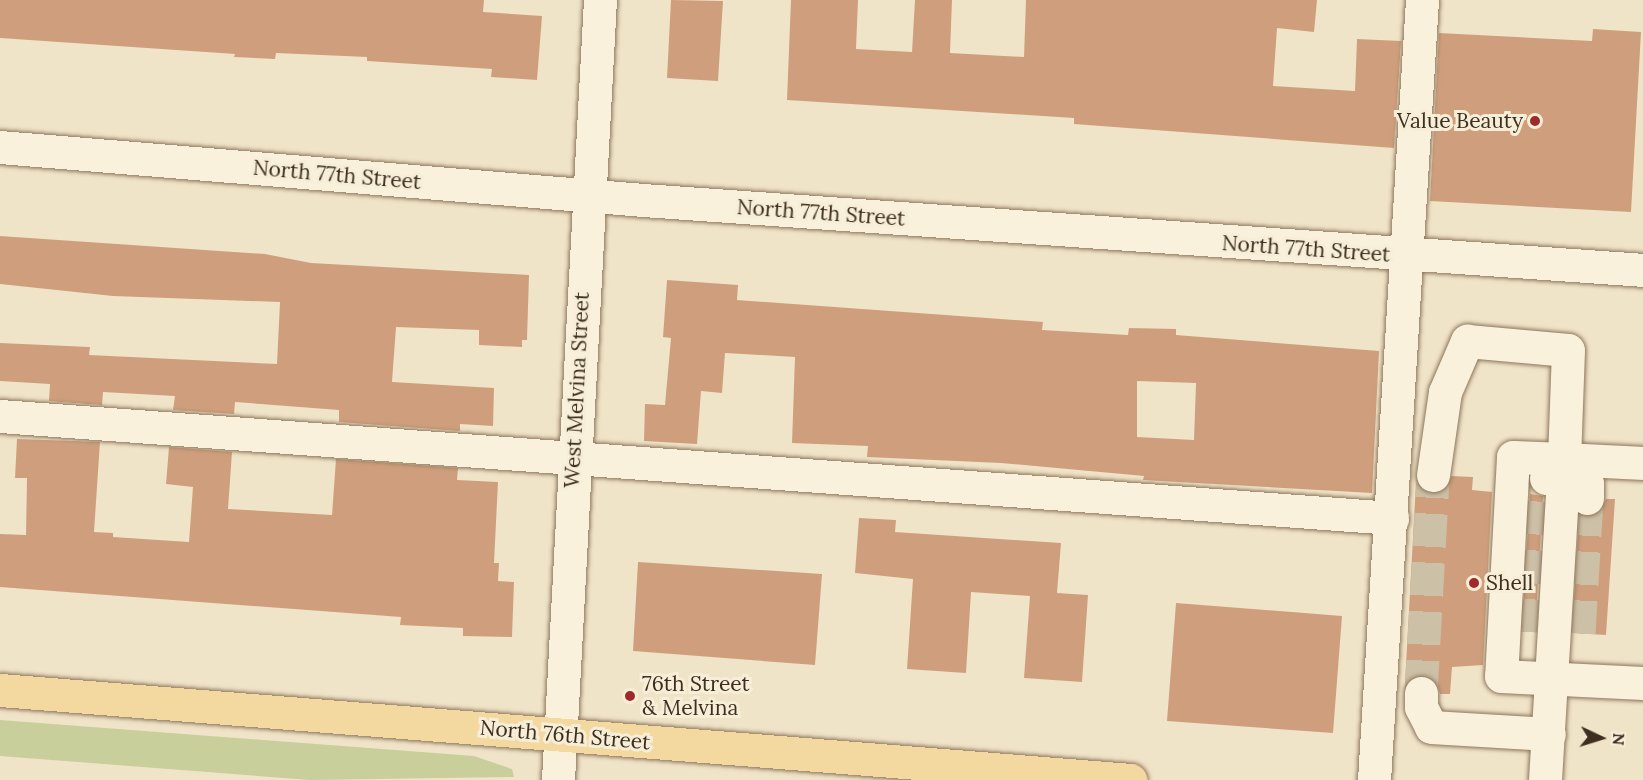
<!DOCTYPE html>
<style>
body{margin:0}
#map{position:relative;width:1643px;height:780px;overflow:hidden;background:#f0e4c8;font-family:Lora,serif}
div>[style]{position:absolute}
.green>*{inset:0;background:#c9cf9b}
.building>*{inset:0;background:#cf9f7d}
.minor-tunnel>*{height:33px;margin-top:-16.5px;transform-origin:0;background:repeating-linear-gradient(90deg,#ccc0a6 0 33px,transparent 0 49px)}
.roads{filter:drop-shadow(0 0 2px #8d765c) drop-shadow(0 0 2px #8d765c)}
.minor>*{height:33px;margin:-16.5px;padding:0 16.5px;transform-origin:16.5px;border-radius:16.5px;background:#faf1dc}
.major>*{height:33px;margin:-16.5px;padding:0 16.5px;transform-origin:16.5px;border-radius:16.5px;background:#f3d9a0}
.dots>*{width:16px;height:16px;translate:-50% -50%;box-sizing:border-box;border:3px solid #f7eed8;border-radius:50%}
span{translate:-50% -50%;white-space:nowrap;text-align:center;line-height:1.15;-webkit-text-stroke:6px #f7eed8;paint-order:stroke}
.poi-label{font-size:21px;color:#3d2e20}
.right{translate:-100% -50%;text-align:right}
.left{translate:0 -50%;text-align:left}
.street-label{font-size:21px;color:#3d2e20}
.north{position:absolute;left:1571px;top:708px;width:60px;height:60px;-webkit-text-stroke:4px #f7eed8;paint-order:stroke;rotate:94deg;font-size:16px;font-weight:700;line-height:24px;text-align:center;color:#3d2e20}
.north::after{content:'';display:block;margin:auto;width:21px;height:27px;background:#3d2e20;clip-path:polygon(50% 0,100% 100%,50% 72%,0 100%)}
</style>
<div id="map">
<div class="green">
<i style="clip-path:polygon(0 720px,474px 756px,512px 769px,514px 777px,310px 780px,0 756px)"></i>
</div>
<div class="building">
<i style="clip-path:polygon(0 0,484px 0,483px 12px,542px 16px,537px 80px,491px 77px,492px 69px,367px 61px,367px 57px,276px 53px,275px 59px,234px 57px,235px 54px,0 38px)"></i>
<i style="clip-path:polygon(671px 0,723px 1px,718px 81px,667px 78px)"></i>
<i style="clip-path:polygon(791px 0,858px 0,856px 49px,912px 52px,915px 0,952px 0,950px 53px,1024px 57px,1026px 0,1317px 0,1314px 32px,1277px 28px,1273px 86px,1355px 91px,1357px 39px,1401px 41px,1394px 148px,1074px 124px,1074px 118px,787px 100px)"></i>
<i style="clip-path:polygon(1593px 29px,1641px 32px,1631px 212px,1430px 201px,1439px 33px,1592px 41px)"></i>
<i style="clip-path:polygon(0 236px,265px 254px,311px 263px,529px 275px,527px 340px,522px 340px,522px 347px,479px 345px,479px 330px,396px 327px,392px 382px,494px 388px,493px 426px,460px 424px,460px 431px,339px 422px,339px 410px,235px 402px,234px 414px,173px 410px,175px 396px,103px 392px,102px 405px,49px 401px,50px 384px,0 381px,0 343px,90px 347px,89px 355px,277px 364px,280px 302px,113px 296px,0 284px)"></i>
<i style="clip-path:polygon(evenodd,667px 280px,738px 285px,737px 300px,1043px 322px,1042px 330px,1128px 335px,1129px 328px,1176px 329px,1176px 335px,1379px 351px,1372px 493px,1143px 480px,1144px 476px,1001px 463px,867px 457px,868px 446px,792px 443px,795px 357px,725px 353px,722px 393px,701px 391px,697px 444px,644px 441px,645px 404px,665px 405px,671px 338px,663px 337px,667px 280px,1137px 381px,1196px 383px,1194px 440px,1137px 437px,1137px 381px)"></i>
<i style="clip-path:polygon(17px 439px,100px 442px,94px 532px,113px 533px,113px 537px,189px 542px,193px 487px,166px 484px,169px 447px,232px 452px,228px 509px,332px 515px,336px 459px,458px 468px,457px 480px,498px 482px,494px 563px,499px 563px,498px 581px,514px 582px,512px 637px,463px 636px,463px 628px,400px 625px,401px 617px,0 587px,0 534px,26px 535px,27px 478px,15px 478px)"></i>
<i style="clip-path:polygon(1452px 476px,1473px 477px,1472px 490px,1492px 492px,1483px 665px,1452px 667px,1450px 694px,1440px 694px,1437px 683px,1422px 674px,1405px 683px,1416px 483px,1430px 493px,1439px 493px)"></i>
<i style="clip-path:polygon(1530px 494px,1543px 496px,1535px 632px,1522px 631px)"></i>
<i style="clip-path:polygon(1606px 499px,1615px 499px,1606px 635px,1572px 633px,1579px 515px,1597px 514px)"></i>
<i style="clip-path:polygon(859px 518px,896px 520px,895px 532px,1061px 543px,1057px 593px,1088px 595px,1082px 682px,1024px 678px,1030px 596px,971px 592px,966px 673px,907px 669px,913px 579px,855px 573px)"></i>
<i style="clip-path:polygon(638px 562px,822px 574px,815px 665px,633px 651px)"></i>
<i style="clip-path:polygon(1176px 603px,1342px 616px,1333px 733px,1167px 721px)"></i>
</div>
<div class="minor-tunnel">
<i style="left:1534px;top:632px;width:137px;rotate:-87.5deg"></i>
<i style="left:1579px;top:633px;width:135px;rotate:-86.6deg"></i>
<i style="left:1421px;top:693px;width:218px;rotate:-86.8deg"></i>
</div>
<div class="roads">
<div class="minor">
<i style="left:0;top:147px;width:645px;rotate:4.71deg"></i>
<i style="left:643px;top:200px;width:1002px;rotate:4deg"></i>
<i style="left:0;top:416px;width:1396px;rotate:4.19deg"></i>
<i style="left:1433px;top:475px;width:84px;rotate:-81.8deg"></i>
<i style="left:1445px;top:392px;width:56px;rotate:-66.7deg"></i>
<i style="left:1467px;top:341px;width:101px;rotate:5.1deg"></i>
<i style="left:1568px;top:350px;width:109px;rotate:92.1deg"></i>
<i style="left:1564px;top:459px;width:51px;rotate:-177.8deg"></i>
<i style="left:1513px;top:457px;width:219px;rotate:93.1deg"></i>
<i style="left:1501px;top:676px;width:142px;rotate:2.8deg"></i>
<i style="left:1546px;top:478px;width:18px;rotate:-16deg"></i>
<i style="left:1563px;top:473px;width:26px;rotate:23deg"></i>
<i style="left:1587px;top:483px;width:15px;rotate:90deg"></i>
<i style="left:1421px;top:693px;width:14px;rotate:90deg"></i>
<i style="left:1421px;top:707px;width:22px;rotate:63deg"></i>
<i style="left:1431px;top:727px;width:118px;rotate:3.4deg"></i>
<i style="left:558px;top:780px;width:781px;rotate:-86.92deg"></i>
<i style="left:1374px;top:780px;width:781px;rotate:-86.48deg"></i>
<i style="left:1545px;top:780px;width:322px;rotate:-86.6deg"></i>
<i style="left:1564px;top:459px;width:79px;rotate:2.9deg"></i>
</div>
<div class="major">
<i style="left:0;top:690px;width:1134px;rotate:4.55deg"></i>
</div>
</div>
<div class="dots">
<i style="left:1535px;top:121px;background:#9e2a2b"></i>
<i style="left:1474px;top:583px;background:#9e2a2b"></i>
<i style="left:630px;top:696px;background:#9e2a2b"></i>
</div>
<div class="poi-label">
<span class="right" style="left:1523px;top:121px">Value Beauty</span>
<span class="left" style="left:1486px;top:583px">Shell</span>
<span class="left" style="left:642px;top:696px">76th Street<br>&amp; Melvina</span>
</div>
<div class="street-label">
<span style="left:337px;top:175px;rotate:5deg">North 77th Street</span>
<span style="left:821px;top:213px;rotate:4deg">North 77th Street</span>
<span style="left:1306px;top:249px;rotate:4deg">North 77th Street</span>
<span style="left:577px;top:390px;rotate:-87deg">West Melvina Street</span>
<span style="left:565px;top:735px;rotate:5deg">North 76th Street</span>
</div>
<div class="north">N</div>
</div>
